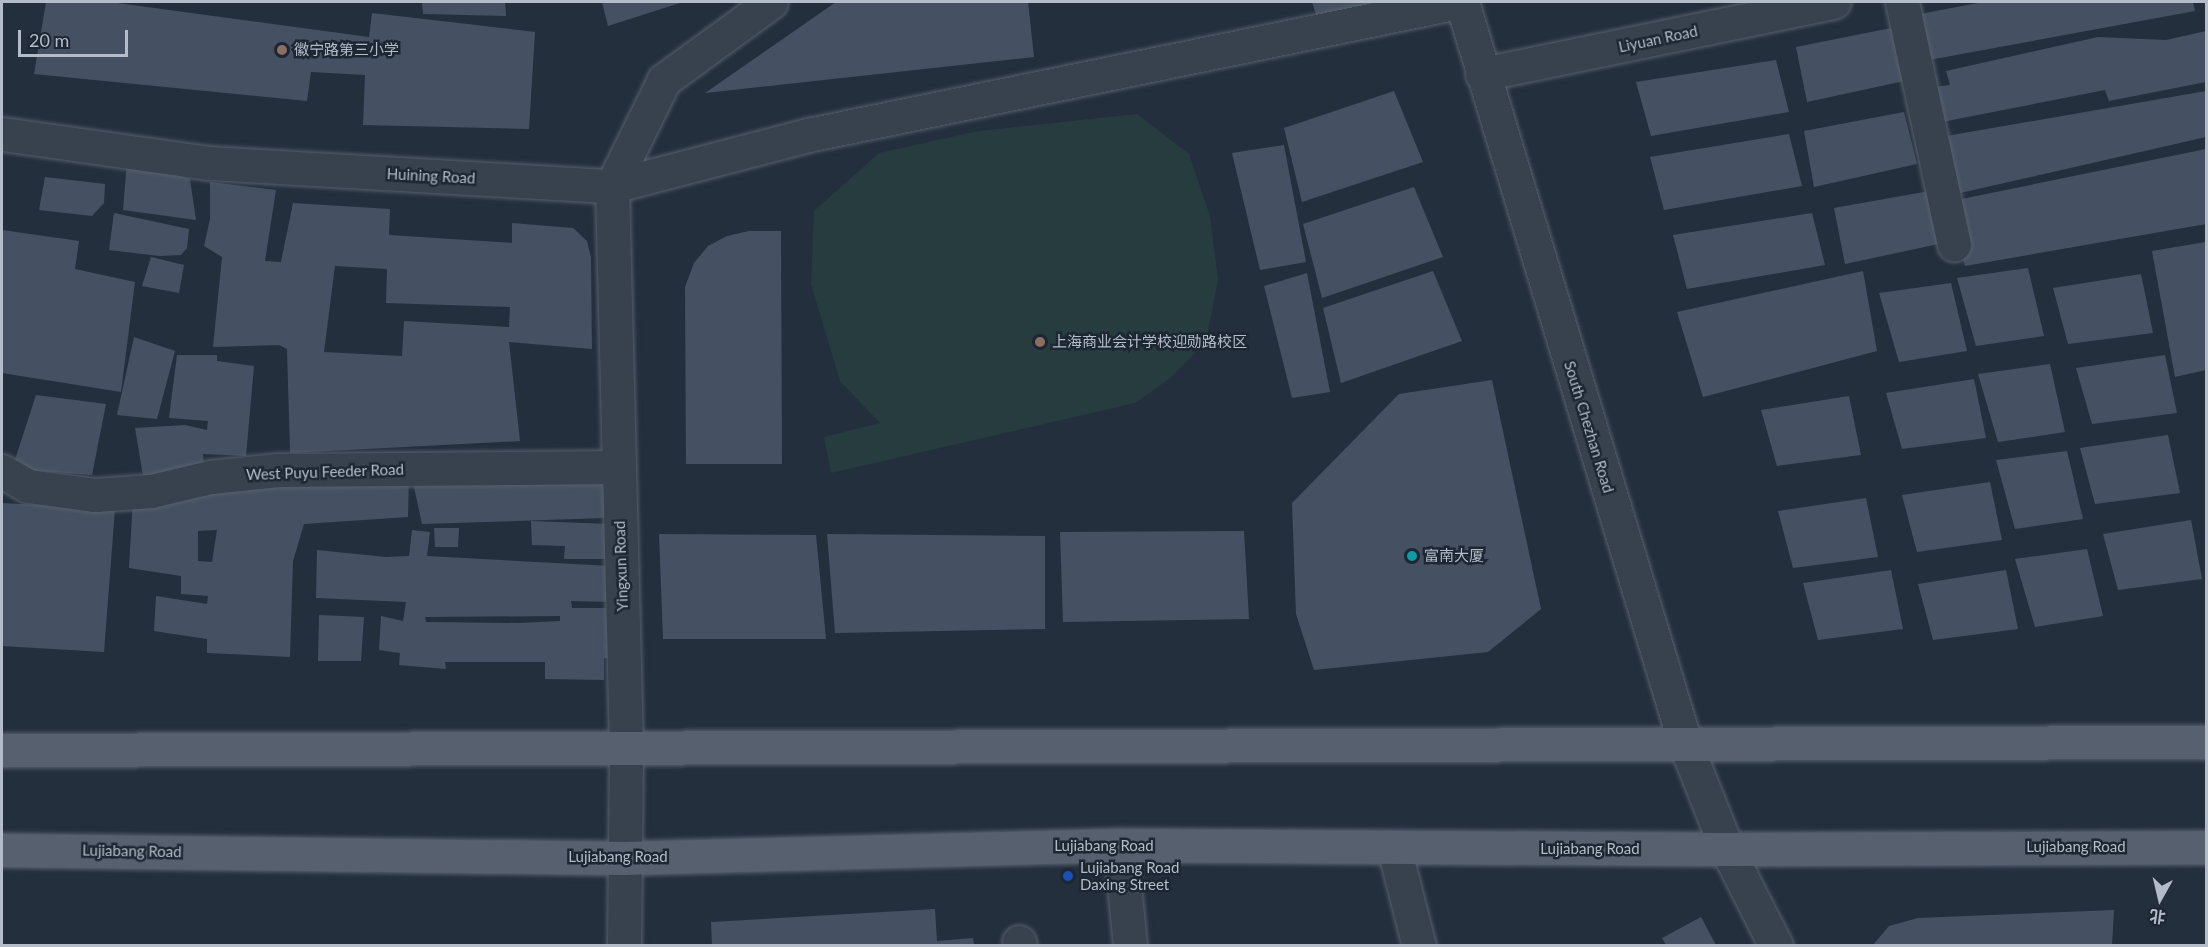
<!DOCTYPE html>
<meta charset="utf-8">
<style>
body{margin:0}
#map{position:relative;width:2208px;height:947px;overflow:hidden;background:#242f3e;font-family:Lato,"Noto Sans SC",sans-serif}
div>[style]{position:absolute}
.green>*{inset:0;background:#263c3f}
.building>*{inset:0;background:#455162}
.roads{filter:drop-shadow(0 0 2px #565f6c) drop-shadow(0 0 2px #565f6c)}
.minor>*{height:33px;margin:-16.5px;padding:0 16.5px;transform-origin:16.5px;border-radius:16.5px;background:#38414e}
.major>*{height:33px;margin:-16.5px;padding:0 16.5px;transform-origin:16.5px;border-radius:16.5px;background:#56606e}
.dots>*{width:16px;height:16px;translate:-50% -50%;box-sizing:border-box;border:3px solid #1d2633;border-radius:50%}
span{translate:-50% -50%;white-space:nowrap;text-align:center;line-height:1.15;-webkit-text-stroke:5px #1d2633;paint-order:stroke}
.street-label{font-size:15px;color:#b4bcc9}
.poi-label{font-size:15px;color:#b4bcc9}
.left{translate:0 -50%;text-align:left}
.frame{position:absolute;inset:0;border:3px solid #b4bcc9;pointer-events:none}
.north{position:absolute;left:2130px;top:869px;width:60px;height:60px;-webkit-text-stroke:4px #1d2633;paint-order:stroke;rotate:188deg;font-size:16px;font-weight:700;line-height:24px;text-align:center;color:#b4bcc9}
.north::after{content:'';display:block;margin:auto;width:21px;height:27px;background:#b4bcc9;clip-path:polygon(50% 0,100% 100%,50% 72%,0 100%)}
.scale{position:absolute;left:18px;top:30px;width:110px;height:27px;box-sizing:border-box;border:3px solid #b4bcc9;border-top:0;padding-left:8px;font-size:18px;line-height:21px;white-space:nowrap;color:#b4bcc9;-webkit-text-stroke:4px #1d2633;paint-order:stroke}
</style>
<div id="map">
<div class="green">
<i style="clip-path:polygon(1137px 114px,1189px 154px,1210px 216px,1218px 279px,1206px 342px,1169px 379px,1135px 403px,831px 473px,824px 437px,880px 423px,840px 381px,811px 284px,814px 211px,879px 153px,978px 131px)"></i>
</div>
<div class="building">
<i style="clip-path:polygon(46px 2px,110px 2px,369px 37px,372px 13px,535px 32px,529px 129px,363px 125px,365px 75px,311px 72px,307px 101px,34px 74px)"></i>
<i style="clip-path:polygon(422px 2px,505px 2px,506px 16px,423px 14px)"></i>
<i style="clip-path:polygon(602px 2px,683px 2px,608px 26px)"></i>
<i style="clip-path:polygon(836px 2px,1028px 2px,1034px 57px,705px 93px)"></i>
<i style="clip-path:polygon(1312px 2px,1376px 2px,1317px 18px)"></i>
<i style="clip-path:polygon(1983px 2px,2193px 2px,2195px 11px,1929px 60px,1920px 14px)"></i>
<i style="clip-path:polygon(1896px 27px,1909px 80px,1807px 102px,1796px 47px)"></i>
<i style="clip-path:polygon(2206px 31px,2206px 82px,2109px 101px,2105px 90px,1937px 123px,1934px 87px,1950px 85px,1946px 71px,2098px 37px,2166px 40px)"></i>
<i style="clip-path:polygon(1776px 60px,1789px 112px,1651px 136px,1636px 82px)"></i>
<i style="clip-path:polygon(1394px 91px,1423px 162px,1302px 202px,1284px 128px)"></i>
<i style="clip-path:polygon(2206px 91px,2206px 137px,1947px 196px,1935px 138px)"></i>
<i style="clip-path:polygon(1904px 112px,1917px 164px,1814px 187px,1804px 131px)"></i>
<i style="clip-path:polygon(1789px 134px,1802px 186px,1664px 210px,1650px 157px)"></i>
<i style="clip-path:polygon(1284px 145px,1306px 262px,1260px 270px,1232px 153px)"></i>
<i style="clip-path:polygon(2206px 149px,2206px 224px,1965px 266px,1947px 202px)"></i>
<i style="clip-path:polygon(127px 161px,190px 179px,196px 220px,123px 210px)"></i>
<i style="clip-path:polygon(45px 177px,105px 184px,104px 203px,92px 216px,39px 210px)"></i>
<i style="clip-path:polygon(evenodd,210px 182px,276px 190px,265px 261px,281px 262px,293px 203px,390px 209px,389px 235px,512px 243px,512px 223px,573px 228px,587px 241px,591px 257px,592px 349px,509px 342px,520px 441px,290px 453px,287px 349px,279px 345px,213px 347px,222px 257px,204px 246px,210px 219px,210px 182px,335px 266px,387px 269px,386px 303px,510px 307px,509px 327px,404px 321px,402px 356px,324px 352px,335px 266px)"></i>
<i style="clip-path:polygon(1414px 187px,1443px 257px,1322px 298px,1303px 224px)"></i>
<i style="clip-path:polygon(1935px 190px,1948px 242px,1845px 264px,1834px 208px)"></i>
<i style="clip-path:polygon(114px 213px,189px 229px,187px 248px,181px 255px,159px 256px,109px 250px)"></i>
<i style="clip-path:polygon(1812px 213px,1825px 265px,1687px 289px,1673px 235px)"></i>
<i style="clip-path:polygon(2px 230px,79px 241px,75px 269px,135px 282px,121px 392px,2px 373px)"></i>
<i style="clip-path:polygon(749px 231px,781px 231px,782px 464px,686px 464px,685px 287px,694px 263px,708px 246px,727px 236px)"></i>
<i style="clip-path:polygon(2206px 242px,2206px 370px,2175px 377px,2152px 251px)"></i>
<i style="clip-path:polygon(151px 257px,184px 265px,179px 293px,142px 286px)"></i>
<i style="clip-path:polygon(2028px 268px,2044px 336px,1976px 346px,1957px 278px)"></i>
<i style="clip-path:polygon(1433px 271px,1462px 341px,1341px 383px,1323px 308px)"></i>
<i style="clip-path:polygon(1863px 271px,1877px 351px,1703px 397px,1677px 312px)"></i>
<i style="clip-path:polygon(1307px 273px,1330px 392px,1292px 398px,1264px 286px)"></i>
<i style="clip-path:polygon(2141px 274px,2153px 333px,2068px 344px,2053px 288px)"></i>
<i style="clip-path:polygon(1951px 283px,1967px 351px,1899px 362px,1879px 293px)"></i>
<i style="clip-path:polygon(134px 337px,175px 351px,157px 419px,117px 415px)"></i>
<i style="clip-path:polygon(177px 355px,217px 355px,217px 361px,254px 366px,246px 456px,203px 454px,204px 467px,144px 482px,135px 428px,185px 425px,207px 430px,208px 421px,169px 418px)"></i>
<i style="clip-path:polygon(2165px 355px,2177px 413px,2092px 424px,2076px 368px)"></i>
<i style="clip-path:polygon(2050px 364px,2065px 432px,1998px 442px,1978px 374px)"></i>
<i style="clip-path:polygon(1974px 379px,1986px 438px,1902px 449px,1886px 393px)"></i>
<i style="clip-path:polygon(1492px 380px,1541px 609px,1488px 652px,1314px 670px,1296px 614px,1292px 503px,1399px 394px)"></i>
<i style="clip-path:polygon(36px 395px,106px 404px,92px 475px,12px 469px)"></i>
<i style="clip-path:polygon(1849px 396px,1861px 455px,1777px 466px,1761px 410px)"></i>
<i style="clip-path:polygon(2168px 435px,2180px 493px,2095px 504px,2080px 448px)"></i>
<i style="clip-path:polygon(2067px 451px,2083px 519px,2015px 529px,1996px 460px)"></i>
<i style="clip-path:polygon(602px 470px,606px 518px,422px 524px,412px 478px)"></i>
<i style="clip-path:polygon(evenodd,409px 475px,408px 517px,304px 524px,293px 561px,290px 657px,207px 653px,207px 639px,154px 631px,156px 596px,207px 604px,208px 596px,181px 594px,181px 576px,129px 568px,133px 498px,409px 475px,217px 530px,212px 562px,198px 561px,198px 531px,217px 530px)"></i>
<i style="clip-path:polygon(1990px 482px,2002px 540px,1917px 552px,1902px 495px)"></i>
<i style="clip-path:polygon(1866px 498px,1878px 557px,1793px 568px,1778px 511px)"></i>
<i style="clip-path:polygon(2px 503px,115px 509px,104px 652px,2px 646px)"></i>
<i style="clip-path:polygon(2191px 520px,2202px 579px,2118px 590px,2103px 534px)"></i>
<i style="clip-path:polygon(531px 521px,610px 524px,609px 559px,564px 559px,565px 546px,532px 545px)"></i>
<i style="clip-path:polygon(434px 528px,459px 528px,458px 547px,435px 547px)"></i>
<i style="clip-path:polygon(evenodd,412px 530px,430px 532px,427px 556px,611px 566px,611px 602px,571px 601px,572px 608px,608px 608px,609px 658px,604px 658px,604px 680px,545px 679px,545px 662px,445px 662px,446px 669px,399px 665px,400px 653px,379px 650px,381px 616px,403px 621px,406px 602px,316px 598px,317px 550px,386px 557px,409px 556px,412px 530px,560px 616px,560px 621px,520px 623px,426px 622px,425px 617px,560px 616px)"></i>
<i style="clip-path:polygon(1244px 531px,1249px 619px,1063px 622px,1060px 532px)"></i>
<i style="clip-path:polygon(659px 534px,816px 535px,826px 639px,663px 639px)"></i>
<i style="clip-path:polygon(827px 534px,1045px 536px,1045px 629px,835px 633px)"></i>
<i style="clip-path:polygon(2087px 549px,2103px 616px,2035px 627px,2015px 559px)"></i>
<i style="clip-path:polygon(1891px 570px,1903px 629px,1818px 640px,1803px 583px)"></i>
<i style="clip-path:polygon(2006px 570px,2018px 629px,1933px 640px,1918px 584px)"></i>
<i style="clip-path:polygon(319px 615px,364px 617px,361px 661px,318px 661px)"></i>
<i style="clip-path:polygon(935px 909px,937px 941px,973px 938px,974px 945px,712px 945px,711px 922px)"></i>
<i style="clip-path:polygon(2114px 910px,2112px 945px,1873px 945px,1889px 926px,1918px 918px)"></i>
<i style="clip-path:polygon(1701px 917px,1716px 945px,1666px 945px,1662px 938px)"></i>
</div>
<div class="roads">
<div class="minor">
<i style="left:1462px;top:2px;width:774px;rotate:73.25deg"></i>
<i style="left:1685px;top:743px;width:114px;rotate:68.4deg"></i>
<i style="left:1727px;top:849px;width:109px;rotate:63.2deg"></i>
<i style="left:1902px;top:2px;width:248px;rotate:77.9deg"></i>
<i style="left:1482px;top:74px;width:359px;rotate:-11.6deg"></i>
<i style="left:2px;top:134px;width:209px;rotate:8deg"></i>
<i style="left:209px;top:163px;width:404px;rotate:3.3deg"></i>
<i style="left:612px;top:186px;width:118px;rotate:-63.9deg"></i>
<i style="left:664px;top:80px;width:132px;rotate:-36.1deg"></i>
<i style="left:2px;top:471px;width:30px;rotate:30deg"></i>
<i style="left:28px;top:486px;width:68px;rotate:7.7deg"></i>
<i style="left:95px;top:495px;width:56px;rotate:-4.1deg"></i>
<i style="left:151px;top:491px;width:61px;rotate:-13.3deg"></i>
<i style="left:210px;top:477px;width:68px;rotate:-5.9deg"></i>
<i style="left:278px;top:470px;width:340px;rotate:-0.5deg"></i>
<i style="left:1120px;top:845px;width:101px;rotate:84.3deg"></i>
<i style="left:1394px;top:848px;width:101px;rotate:75.7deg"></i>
<i style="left:1019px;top:942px;width:4px;rotate:76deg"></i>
<i style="left:624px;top:946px;width:198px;rotate:-89.4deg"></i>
<i style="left:626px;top:748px;width:562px;rotate:-91.43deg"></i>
<i style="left:612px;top:186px;width:203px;rotate:-14.6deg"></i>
<i style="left:808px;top:135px;width:663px;rotate:-11.56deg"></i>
</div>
<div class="major">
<i style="left:2px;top:750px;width:2204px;rotate:-0.21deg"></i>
<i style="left:2px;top:850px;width:621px;rotate:0.74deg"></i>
<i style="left:623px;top:858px;width:497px;rotate:-1.5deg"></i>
<i style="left:1120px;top:845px;width:607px;rotate:0.38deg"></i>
<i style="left:1727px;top:849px;width:479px;rotate:-0.2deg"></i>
</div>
</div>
<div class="dots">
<i style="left:282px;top:50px;background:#8d6e63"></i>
<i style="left:1040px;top:342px;background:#8d6e63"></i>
<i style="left:1412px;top:556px;background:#0f9aa8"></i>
<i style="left:1068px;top:876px;background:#1a4fb4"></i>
</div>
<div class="street-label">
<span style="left:1658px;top:39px;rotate:-12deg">Liyuan Road</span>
<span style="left:431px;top:176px;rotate:3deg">Huining Road</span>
<span style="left:1589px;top:427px;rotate:73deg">South Chezhan Road</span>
<span style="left:325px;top:472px;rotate:-2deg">West Puyu Feeder Road</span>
<span style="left:621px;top:566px;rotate:-92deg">Yingxun Road</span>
<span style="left:1104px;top:846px">Lujiabang Road</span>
<span style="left:2076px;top:847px">Lujiabang Road</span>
<span style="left:1590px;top:849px">Lujiabang Road</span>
<span style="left:132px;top:851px;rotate:1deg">Lujiabang Road</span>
<span style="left:618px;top:857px">Lujiabang Road</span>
</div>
<div class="poi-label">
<span class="left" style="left:294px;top:50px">徽宁路第三小学</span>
<span class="left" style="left:1052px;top:342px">上海商业会计学校迎勋路校区</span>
<span class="left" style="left:1424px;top:556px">富南大厦</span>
<span class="left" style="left:1080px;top:876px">Lujiabang Road<br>Daxing Street</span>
</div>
<div class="frame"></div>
<div class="north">北</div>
<div class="scale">20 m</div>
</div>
